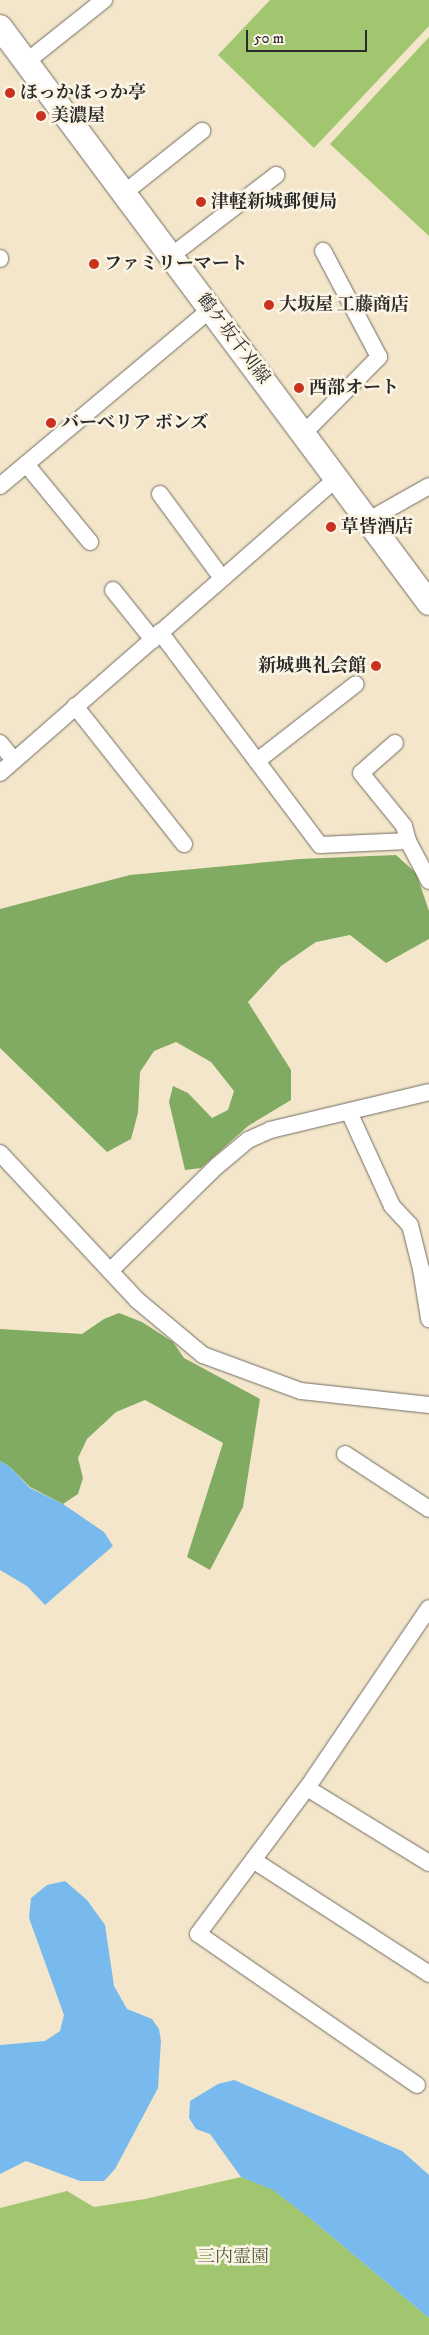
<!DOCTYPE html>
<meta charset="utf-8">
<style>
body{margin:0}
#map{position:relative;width:429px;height:2335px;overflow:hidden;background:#f3e6ca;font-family:"IM FELL DW Pica","Noto Serif JP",serif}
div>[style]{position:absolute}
.green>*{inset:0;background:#a2c66f}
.forest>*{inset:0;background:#81ab62}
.water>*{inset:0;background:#79baee}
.roads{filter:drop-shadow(0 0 1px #716c63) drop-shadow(0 0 1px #716c63)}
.minor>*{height:16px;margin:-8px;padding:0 8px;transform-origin:8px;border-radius:8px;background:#fff}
.secondary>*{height:24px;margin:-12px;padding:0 12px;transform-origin:12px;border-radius:12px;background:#fff}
.dots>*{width:14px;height:14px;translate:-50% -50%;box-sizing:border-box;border:2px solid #fcf5e5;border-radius:50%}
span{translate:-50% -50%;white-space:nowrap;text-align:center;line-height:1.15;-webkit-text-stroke:5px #fcf5e5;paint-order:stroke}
.poi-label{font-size:18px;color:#2b2b2b;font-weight:700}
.left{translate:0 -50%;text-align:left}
.right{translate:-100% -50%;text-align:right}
.street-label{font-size:18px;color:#2b2b2b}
.park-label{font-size:18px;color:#4f5a3f}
.scale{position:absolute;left:246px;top:30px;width:121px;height:22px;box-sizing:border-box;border:2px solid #2b2b2b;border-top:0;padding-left:6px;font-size:15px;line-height:18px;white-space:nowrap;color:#2b2b2b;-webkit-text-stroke:4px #fcf5e5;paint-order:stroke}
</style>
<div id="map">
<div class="green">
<i style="clip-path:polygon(270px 0,429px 0,429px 26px,314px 148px,218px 55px)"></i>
<i style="clip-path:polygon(429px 37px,429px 236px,330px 144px)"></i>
<i style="clip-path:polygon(241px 2177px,273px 2189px,312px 2220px,429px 2318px,429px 2335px,0 2335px,0 2208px,67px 2191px,94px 2207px,145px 2199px)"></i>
</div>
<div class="forest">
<i style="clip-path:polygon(396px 855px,416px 873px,429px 911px,429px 939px,386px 963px,350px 935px,316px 942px,281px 966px,248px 1002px,291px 1070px,291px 1100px,248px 1126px,201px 1168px,185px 1170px,169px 1102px,173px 1086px,188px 1093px,212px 1118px,228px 1110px,234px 1091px,211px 1062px,176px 1042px,154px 1051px,140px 1072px,138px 1113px,131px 1139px,107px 1152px,0 1048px,0 909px,130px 875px,300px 859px)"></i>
<i style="clip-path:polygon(119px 1313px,142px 1322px,173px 1342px,184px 1358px,260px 1399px,243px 1507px,210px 1570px,187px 1557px,223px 1443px,145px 1400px,116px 1412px,87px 1439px,78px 1458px,83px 1478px,78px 1494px,63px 1504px,30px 1487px,10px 1467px,0 1461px,0 1329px,82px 1334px,104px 1319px)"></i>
</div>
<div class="water">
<i style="clip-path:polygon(0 1461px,10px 1467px,30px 1488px,63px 1504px,104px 1532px,113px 1546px,45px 1605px,27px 1586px,0 1570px)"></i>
<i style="clip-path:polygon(65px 1881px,87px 1900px,105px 1925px,114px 1986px,127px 2009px,152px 2019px,159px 2029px,161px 2041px,158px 2088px,115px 2169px,104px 2181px,80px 2181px,26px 2161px,0 2174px,0 2045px,45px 2041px,60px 2031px,64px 2015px,29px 1918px,31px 1898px,47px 1885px)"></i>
<i style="clip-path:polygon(234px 2080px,402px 2151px,429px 2175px,429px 2318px,312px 2220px,273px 2190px,241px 2177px,210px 2134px,196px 2129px,189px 2118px,190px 2101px,218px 2084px)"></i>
</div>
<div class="roads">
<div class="minor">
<i style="left:26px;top:62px;width:100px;rotate:-38.5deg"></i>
<i style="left:124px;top:193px;width:100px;rotate:-38.5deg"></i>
<i style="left:171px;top:256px;width:133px;rotate:-37.6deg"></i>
<i style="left:0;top:259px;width:1px;rotate:-90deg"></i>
<i style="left:304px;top:433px;width:107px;rotate:-45.4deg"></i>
<i style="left:379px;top:357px;width:120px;rotate:-117.8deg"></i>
<i style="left:26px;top:464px;width:101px;rotate:50.6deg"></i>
<i style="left:0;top:486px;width:275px;rotate:-40deg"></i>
<i style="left:160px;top:494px;width:104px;rotate:53.6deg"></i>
<i style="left:367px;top:521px;width:71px;rotate:-29.4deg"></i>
<i style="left:113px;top:590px;width:64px;rotate:51.3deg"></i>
<i style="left:160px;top:632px;width:266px;rotate:53.1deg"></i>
<i style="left:320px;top:845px;width:88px;rotate:-2.6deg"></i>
<i style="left:75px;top:706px;width:176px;rotate:51.7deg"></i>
<i style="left:0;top:743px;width:22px;rotate:51deg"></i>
<i style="left:395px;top:743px;width:45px;rotate:138.6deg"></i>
<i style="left:361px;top:773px;width:68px;rotate:50.9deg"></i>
<i style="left:404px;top:826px;width:16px;rotate:75deg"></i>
<i style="left:408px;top:841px;width:45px;rotate:62.3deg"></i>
<i style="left:257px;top:761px;width:125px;rotate:-37.9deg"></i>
<i style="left:0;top:773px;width:446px;rotate:-41.2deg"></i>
<i style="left:349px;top:1112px;width:103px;rotate:65.4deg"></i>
<i style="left:392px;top:1206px;width:26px;rotate:47deg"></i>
<i style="left:410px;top:1225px;width:45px;rotate:76deg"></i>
<i style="left:421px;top:1269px;width:51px;rotate:80.9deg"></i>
<i style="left:0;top:1153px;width:201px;rotate:47deg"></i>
<i style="left:137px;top:1300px;width:86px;rotate:39.8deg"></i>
<i style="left:203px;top:1355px;width:104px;rotate:20.2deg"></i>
<i style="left:301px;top:1391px;width:129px;rotate:6.2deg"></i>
<i style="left:110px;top:1271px;width:150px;rotate:-44.5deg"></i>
<i style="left:217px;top:1166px;width:40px;rotate:-40deg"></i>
<i style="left:248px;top:1140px;width:24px;rotate:-24deg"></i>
<i style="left:270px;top:1130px;width:163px;rotate:-13.4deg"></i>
<i style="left:345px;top:1454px;width:100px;rotate:33.2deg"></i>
<i style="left:307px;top:1788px;width:143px;rotate:31.6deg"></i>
<i style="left:253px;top:1860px;width:210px;rotate:32.9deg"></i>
<i style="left:417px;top:2085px;width:266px;rotate:-145.4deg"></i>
<i style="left:198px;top:1934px;width:182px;rotate:-53.3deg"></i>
<i style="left:307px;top:1788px;width:217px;rotate:-55.9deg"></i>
</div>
<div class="secondary">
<i style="left:0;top:27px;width:718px;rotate:53.32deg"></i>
</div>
</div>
<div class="dots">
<i style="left:10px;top:93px;background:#c8321e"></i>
<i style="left:41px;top:116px;background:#c8321e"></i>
<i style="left:201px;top:202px;background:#c8321e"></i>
<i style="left:94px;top:264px;background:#c8321e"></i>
<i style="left:269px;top:305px;background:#c8321e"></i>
<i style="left:299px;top:388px;background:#c8321e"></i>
<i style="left:51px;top:423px;background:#c8321e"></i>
<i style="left:331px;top:527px;background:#c8321e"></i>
<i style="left:376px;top:666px;background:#c8321e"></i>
</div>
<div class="poi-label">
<span class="left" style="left:20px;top:93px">ほっかほっか亭</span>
<span class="left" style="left:51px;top:116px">美濃屋</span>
<span class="left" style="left:211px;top:202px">津軽新城郵便局</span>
<span class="left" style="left:104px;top:264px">ファミリーマート</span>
<span class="left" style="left:279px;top:305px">大坂屋 工藤商店</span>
<span class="left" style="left:309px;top:388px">西部オート</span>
<span class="left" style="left:61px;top:423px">バーべリア ボンズ</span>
<span class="left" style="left:341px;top:527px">草皆酒店</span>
<span class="right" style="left:366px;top:666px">新城典礼会館</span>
</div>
<div class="street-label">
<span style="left:233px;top:339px;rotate:53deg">鶴ケ坂千刈線</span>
</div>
<div class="park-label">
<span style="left:233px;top:2257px">三内霊園</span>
</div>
<div class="scale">50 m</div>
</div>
